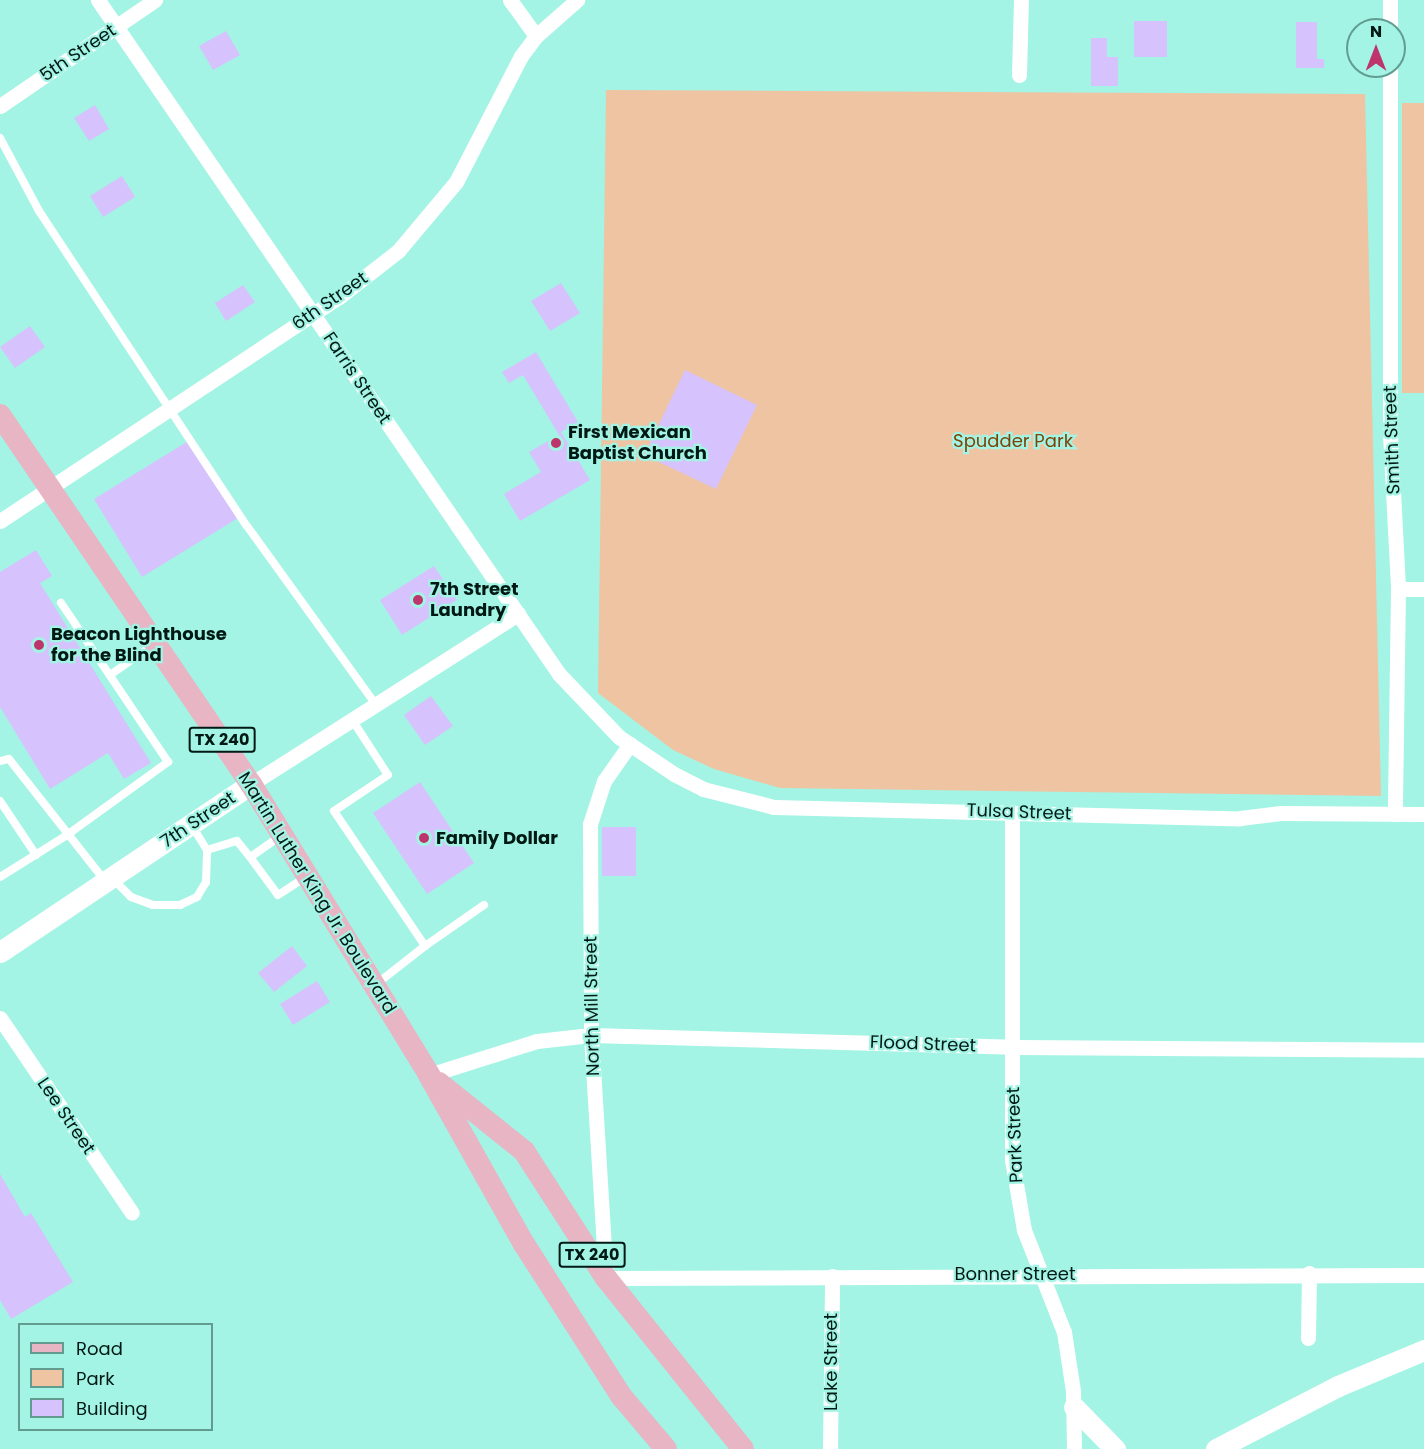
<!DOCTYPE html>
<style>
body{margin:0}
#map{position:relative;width:1424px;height:1449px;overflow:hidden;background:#a3f4e4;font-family:Poppins,sans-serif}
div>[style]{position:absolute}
.green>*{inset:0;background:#efc4a2}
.building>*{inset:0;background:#d6c2fc}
.lane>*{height:8px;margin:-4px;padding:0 4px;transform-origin:4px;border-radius:4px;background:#fff}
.street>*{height:15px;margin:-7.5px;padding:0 7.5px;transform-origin:7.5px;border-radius:7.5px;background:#fff}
.secondary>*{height:21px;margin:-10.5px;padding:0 10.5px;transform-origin:10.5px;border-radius:10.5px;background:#fff}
.primary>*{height:22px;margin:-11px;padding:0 11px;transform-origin:11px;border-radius:11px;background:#e7b5c4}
.dots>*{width:16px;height:16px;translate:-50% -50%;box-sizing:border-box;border:3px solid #a3f4e4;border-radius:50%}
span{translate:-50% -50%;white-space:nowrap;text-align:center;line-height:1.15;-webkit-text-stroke:4.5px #a3f4e4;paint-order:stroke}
.shield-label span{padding:2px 4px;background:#a3f4e4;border:2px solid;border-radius:4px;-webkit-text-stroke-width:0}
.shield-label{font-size:16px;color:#011914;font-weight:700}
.street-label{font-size:18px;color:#011914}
.poi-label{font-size:18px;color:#011914;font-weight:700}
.left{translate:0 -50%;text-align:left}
.park-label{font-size:18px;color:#7c4406}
.legend{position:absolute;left:18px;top:1323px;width:195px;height:108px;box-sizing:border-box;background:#a3f4e4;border:2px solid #629c91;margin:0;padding:8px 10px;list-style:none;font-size:18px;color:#011914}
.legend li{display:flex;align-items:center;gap:12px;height:30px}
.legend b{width:30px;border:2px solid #629c91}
.north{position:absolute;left:1346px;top:18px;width:60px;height:60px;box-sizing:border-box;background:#a3f4e4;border:2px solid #629c91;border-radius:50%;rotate:0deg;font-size:16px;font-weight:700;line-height:24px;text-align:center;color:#011914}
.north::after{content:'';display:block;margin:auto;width:21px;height:27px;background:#be346c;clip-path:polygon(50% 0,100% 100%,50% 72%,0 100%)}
</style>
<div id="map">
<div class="green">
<i style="clip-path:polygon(606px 90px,1365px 94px,1381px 796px,780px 788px,714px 769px,673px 750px,598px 693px)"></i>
<i style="clip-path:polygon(1402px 103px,1424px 103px,1424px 393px,1402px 393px)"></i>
</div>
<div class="building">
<i style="clip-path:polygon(1134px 21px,1167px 21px,1167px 57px,1134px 57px)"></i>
<i style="clip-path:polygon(1296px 22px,1317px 22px,1317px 59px,1324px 59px,1324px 68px,1296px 68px)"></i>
<i style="clip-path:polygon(226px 31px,240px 55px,213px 70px,199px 46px)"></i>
<i style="clip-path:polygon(1091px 38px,1107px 38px,1107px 57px,1118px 57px,1118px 86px,1091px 86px)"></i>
<i style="clip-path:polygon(95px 105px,109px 129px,89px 141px,74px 118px)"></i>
<i style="clip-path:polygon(122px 176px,135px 197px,103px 217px,90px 196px)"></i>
<i style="clip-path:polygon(561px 283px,580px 313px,550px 331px,531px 301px)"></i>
<i style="clip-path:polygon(243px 285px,255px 302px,226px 321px,215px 303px)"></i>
<i style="clip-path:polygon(30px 326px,45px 347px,15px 368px,0 347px)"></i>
<i style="clip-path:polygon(536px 352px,578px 422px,561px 432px,590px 480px,520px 521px,504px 494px,541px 472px,529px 452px,559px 435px,523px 375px,509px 383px,502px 372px)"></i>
<i style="clip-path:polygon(685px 370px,757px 405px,716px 489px,644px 455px)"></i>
<i style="clip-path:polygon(190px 440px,238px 518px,142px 577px,94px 499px)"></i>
<i style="clip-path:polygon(36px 550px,52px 576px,40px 583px,151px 763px,124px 779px,108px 753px,50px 789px,0 707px,0 572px)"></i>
<i style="clip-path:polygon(434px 566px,457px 600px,402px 635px,380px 600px)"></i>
<i style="clip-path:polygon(431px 696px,453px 726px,425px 745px,404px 715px)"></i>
<i style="clip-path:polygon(420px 782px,474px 863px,427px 894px,373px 813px)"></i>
<i style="clip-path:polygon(602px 827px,636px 827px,636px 876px,602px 876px)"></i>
<i style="clip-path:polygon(292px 946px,307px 966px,274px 992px,258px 973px)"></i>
<i style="clip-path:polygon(317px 981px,330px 1002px,293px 1025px,280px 1004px)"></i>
<i style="clip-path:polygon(0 1174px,25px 1217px,31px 1213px,73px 1282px,11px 1319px,0 1300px)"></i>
</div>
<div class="lane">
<i style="left:0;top:138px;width:83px;rotate:61.9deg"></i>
<i style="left:39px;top:211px;width:377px;rotate:56.6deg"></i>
<i style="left:247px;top:526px;width:221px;rotate:54.2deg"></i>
<i style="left:110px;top:675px;width:52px;rotate:-34.9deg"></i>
<i style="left:353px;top:721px;width:64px;rotate:57.1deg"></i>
<i style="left:388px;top:775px;width:65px;rotate:146.3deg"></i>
<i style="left:334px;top:811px;width:163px;rotate:56deg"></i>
<i style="left:425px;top:946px;width:63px;rotate:142deg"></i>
<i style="left:0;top:761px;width:9px;rotate:-13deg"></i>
<i style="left:9px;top:759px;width:155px;rotate:51.8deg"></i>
<i style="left:0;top:801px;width:65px;rotate:56.3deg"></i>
<i style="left:192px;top:826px;width:28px;rotate:58deg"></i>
<i style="left:207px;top:850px;width:31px;rotate:-17deg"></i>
<i style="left:237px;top:841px;width:21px;rotate:51deg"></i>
<i style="left:279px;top:837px;width:35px;rotate:145deg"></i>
<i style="left:250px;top:857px;width:47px;rotate:53.6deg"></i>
<i style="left:278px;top:895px;width:33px;rotate:-33deg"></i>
<i style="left:0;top:877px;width:79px;rotate:-32.1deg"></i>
<i style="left:67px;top:835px;width:125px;rotate:-35.9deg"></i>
<i style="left:168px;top:762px;width:192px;rotate:-123.9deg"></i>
<i style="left:112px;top:878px;width:27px;rotate:45deg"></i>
<i style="left:131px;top:897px;width:23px;rotate:20deg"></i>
<i style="left:153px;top:905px;width:27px"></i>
<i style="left:180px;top:905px;width:19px;rotate:-25deg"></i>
<i style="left:197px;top:897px;width:17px;rotate:-59deg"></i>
<i style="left:206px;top:882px;width:32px;rotate:-88deg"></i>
<i style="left:425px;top:946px;width:72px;rotate:-34.8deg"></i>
</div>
<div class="street">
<i style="left:98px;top:0;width:817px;rotate:55.63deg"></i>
<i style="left:559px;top:674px;width:87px;rotate:46.4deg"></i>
<i style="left:619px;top:737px;width:66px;rotate:33.9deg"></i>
<i style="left:674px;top:774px;width:33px;rotate:27deg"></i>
<i style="left:703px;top:789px;width:73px;rotate:14.2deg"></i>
<i style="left:774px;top:807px;width:466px;rotate:1.4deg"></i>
<i style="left:1240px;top:818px;width:41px;rotate:-7deg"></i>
<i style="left:1281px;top:813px;width:143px;rotate:0.4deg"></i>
<i style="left:510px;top:0;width:44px;rotate:54.2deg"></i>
<i style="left:1390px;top:30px;width:30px;rotate:-90deg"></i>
<i style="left:1390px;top:66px;width:368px;rotate:90deg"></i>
<i style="left:1390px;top:434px;width:155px;rotate:87deg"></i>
<i style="left:1398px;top:589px;width:225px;rotate:90.8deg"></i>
<i style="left:1019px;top:75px;width:75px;rotate:-88.5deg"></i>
<i style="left:0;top:106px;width:188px;rotate:-34.4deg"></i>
<i style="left:0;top:521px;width:406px;rotate:-33.5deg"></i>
<i style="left:339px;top:297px;width:75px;rotate:-37.9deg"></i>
<i style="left:398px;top:251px;width:90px;rotate:-50deg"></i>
<i style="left:456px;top:182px;width:142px;rotate:-62.7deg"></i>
<i style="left:521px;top:56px;width:25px;rotate:-53deg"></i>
<i style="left:536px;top:36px;width:55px;rotate:-41.3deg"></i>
<i style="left:1398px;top:589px;width:26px"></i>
<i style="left:630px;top:744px;width:45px;rotate:125.1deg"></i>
<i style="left:604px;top:781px;width:45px;rotate:108deg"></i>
<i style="left:590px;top:824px;width:211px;rotate:89.7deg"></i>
<i style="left:591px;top:1035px;width:243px;rotate:86.5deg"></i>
<i style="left:606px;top:1278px;width:818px;rotate:-0.21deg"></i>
<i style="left:251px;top:784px;width:317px;rotate:-32.5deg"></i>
<i style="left:1012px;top:812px;width:348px;rotate:90deg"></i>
<i style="left:1012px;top:1160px;width:71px;rotate:80.3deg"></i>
<i style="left:1024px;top:1230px;width:110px;rotate:68.6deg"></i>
<i style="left:1064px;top:1332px;width:60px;rotate:81.3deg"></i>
<i style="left:1073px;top:1391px;width:58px;rotate:89deg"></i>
<i style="left:0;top:1018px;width:235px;rotate:55.9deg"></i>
<i style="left:429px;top:1075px;width:113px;rotate:-17.5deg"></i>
<i style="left:537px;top:1041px;width:54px;rotate:-6.3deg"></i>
<i style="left:591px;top:1035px;width:422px;rotate:1.6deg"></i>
<i style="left:1013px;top:1047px;width:411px;rotate:0.4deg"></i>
<i style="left:1308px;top:1338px;width:65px;rotate:-89.1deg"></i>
<i style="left:830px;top:1449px;width:173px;rotate:-89.3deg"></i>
</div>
<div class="secondary">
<i style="left:0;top:952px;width:302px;rotate:-33.8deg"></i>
<i style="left:1074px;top:1407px;width:59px;rotate:45.7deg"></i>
<i style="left:1216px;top:1449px;width:137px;rotate:-27.3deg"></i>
<i style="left:1338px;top:1386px;width:93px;rotate:-22.7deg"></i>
</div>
<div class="primary">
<i style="left:0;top:415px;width:446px;rotate:55.8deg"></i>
<i style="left:251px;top:784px;width:341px;rotate:58.5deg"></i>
<i style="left:429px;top:1075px;width:194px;rotate:60.7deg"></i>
<i style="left:524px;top:1244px;width:182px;rotate:57.4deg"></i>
<i style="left:622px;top:1397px;width:68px;rotate:49.8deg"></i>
<i style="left:439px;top:1083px;width:109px;rotate:38.7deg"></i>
<i style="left:524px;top:1151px;width:151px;rotate:57.2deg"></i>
<i style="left:606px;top:1278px;width:219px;rotate:51.3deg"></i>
</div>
<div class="dots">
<i style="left:556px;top:443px;background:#be346c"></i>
<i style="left:418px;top:600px;background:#be346c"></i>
<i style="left:39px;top:645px;background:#be346c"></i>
<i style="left:424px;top:838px;background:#be346c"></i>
</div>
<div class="shield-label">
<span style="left:222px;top:740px">TX 240</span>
<span style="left:592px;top:1255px">TX 240</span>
</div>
<div class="street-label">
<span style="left:78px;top:53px;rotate:-34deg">5th Street</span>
<span style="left:330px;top:301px;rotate:-35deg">6th Street</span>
<span style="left:357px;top:378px;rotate:56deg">Farris Street</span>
<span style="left:1392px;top:440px;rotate:-92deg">Smith Street</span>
<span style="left:1019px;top:812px;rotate:2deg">Tulsa Street</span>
<span style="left:198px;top:820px;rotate:-34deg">7th Street</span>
<span style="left:317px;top:893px;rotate:58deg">Martin Luther King Jr. Boulevard</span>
<span style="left:592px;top:1006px;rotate:-91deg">North Mill Street</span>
<span style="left:923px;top:1044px;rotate:2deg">Flood Street</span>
<span style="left:66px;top:1116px;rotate:56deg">Lee Street</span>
<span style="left:1015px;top:1135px;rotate:-92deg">Park Street</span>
<span style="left:1015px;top:1274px">Bonner Street</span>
<span style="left:831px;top:1362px;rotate:-90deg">Lake Street</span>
</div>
<div class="poi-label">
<span class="left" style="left:568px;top:443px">First Mexican<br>Baptist Church</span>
<span class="left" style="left:430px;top:600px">7th Street<br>Laundry</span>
<span class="left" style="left:51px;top:645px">Beacon Lighthouse<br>for the Blind</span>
<span class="left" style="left:436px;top:838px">Family Dollar</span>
</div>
<div class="park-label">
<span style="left:1013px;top:441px">Spudder Park</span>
</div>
<ul class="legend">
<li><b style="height:8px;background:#e7b5c4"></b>Road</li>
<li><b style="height:16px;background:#efc4a2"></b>Park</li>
<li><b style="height:16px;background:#d6c2fc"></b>Building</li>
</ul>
<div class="north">N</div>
</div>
